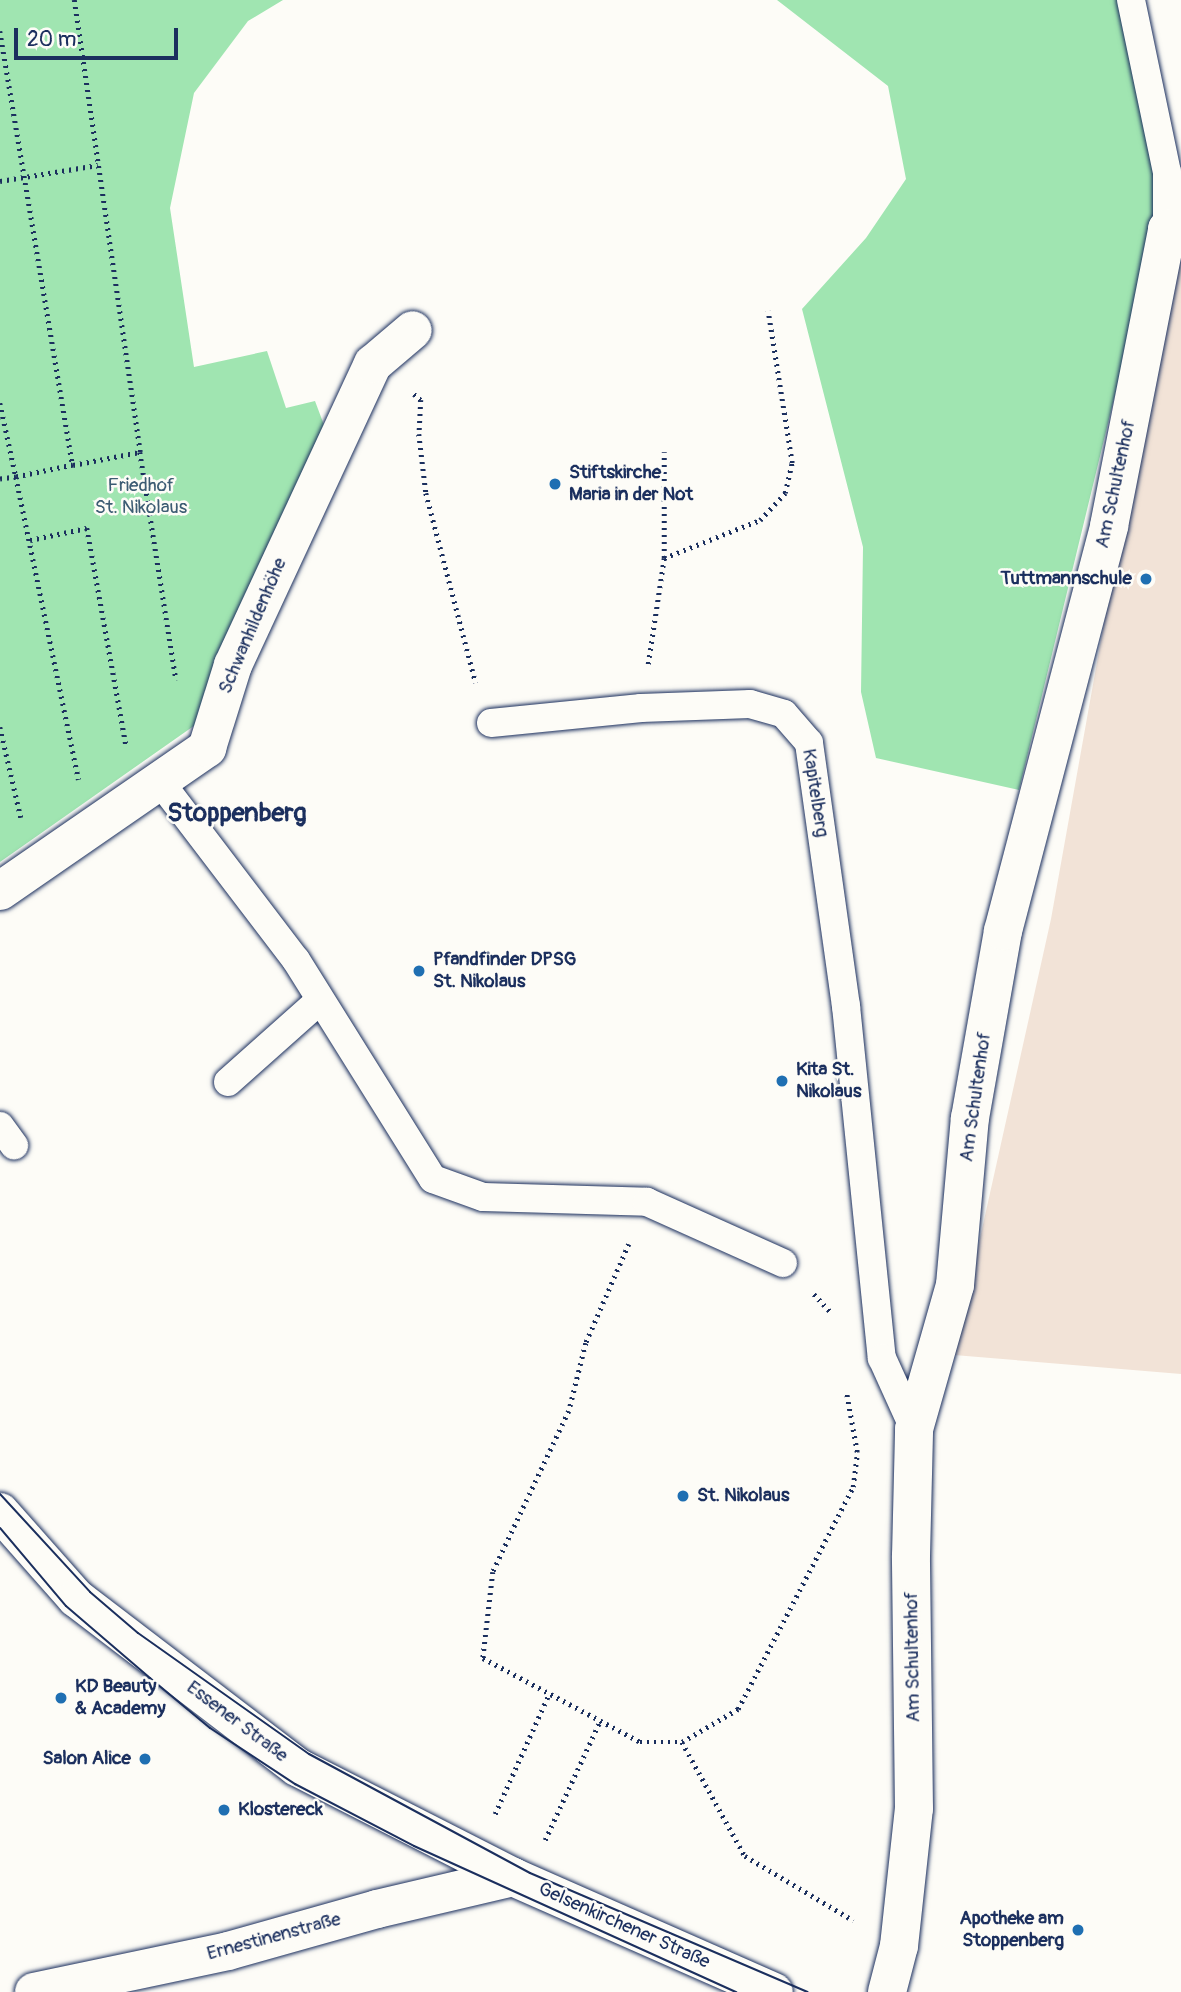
<!DOCTYPE html>
<meta charset="utf-8">
<style>
body{margin:0}
#map{position:relative;width:1181px;height:1992px;overflow:hidden;background:#fdfcf7;font-family:Pangolin,sans-serif}
div>[style]{position:absolute}
.built>*{inset:0;background:#f2e3d7}
.green>*{inset:0;background:#a0e5b1}
.path>*{height:4.5px;margin-top:-2.25px;transform-origin:0;background:repeating-linear-gradient(90deg,#1b2f5e 0 2px,transparent 0 7px)}
.roads{filter:drop-shadow(0 0 2px #1b2f5e) drop-shadow(0 0 2px #1b2f5e)}
.lane>*{height:28px;margin:-14px;padding:0 14px;transform-origin:14px;border-radius:14px;background:#fdfcf7}
.street>*{height:38px;margin:-19px;padding:0 19px;transform-origin:19px;border-radius:19px;background:#fdfcf7}
.secondary>*{height:38px;margin:-19px;padding:0 19px;transform-origin:19px;border-radius:19px;background:#fdfcf7}
.tram>*{height:2px;margin:-1px;padding:0 1px;transform-origin:1px;border-radius:1px;background:#1b2f5e}
.dots>*{width:19px;height:19px;translate:-50% -50%;box-sizing:border-box;border:4px solid #fdfcf7;border-radius:50%}
span{translate:-50% -50%;white-space:nowrap;text-align:center;line-height:1.15;-webkit-text-stroke:5px #fdfcf7;paint-order:stroke}
.poi-label{font-size:19px;color:#1b2f5e;font-weight:700}
.left{translate:0 -50%;text-align:left}
.right{translate:-100% -50%;text-align:right}
.street-label{font-size:19px;color:#1b2f5e}
.park-label{font-size:19px;color:#3c5c73}
.district-label{font-size:26px;color:#1b2f5e;font-weight:700}
.scale{position:absolute;left:14px;top:28px;width:164px;height:32px;box-sizing:border-box;border:4px solid #1b2f5e;border-top:0;padding-left:9px;font-size:21px;line-height:24px;white-space:nowrap;color:#1b2f5e;-webkit-text-stroke:5px #fdfcf7;paint-order:stroke}
</style>
<div id="map">
<div class="built">
<i style="clip-path:polygon(1181px 237px,1181px 1374px,954px 1355px,1051px 919px,1173px 238px)"></i>
</div>
<div class="green">
<i style="clip-path:polygon(0 0,283px 0,248px 21px,194px 93px,170px 208px,194px 367px,267px 351px,286px 408px,315px 401px,327px 433px,198px 723px,0 862px)"></i>
<i style="clip-path:polygon(777px 0,1119px 0,1160px 209px,1019px 790px,876px 758px,861px 692px,863px 547px,802px 309px,866px 238px,906px 179px,888px 86px)"></i>
</div>
<div class="path">
<i style="left:0;top:31px;width:440px;rotate:80.5deg"></i>
<i style="left:73px;top:465px;width:58px;rotate:168.1deg"></i>
<i style="left:16px;top:477px;width:309px;rotate:78.3deg"></i>
<i style="left:0;top:181px;width:99px;rotate:-9.3deg"></i>
<i style="left:414px;top:394px;width:9px;rotate:41deg"></i>
<i style="left:421px;top:400px;width:34px;rotate:93deg"></i>
<i style="left:419px;top:434px;width:59px;rotate:83.2deg"></i>
<i style="left:426px;top:493px;width:196px;rotate:75.3deg"></i>
<i style="left:0;top:403px;width:76px;rotate:77.8deg"></i>
<i style="left:16px;top:477px;width:16px;rotate:173deg"></i>
<i style="left:140px;top:452px;width:231px;rotate:81deg"></i>
<i style="left:73px;top:465px;width:68px;rotate:-11deg"></i>
<i style="left:140px;top:452px;width:457px;rotate:-98.3deg"></i>
<i style="left:30px;top:540px;width:58px;rotate:-11.9deg"></i>
<i style="left:87px;top:528px;width:220px;rotate:79.8deg"></i>
<i style="left:664px;top:558px;width:103px;rotate:-21.6deg"></i>
<i style="left:760px;top:520px;width:37px;rotate:-47deg"></i>
<i style="left:785px;top:493px;width:31px;rotate:-77deg"></i>
<i style="left:792px;top:463px;width:154px;rotate:-99deg"></i>
<i style="left:648px;top:664px;width:107px;rotate:-81.4deg"></i>
<i style="left:664px;top:558px;width:106px;rotate:-90deg"></i>
<i style="left:0;top:727px;width:93px;rotate:77deg"></i>
<i style="left:629px;top:1244px;width:108px;rotate:113.5deg"></i>
<i style="left:586px;top:1343px;width:70px;rotate:104deg"></i>
<i style="left:569px;top:1411px;width:178px;rotate:115.3deg"></i>
<i style="left:493px;top:1572px;width:87px;rotate:96.6deg"></i>
<i style="left:483px;top:1658px;width:178px;rotate:28.1deg"></i>
<i style="left:640px;top:1742px;width:42px"></i>
<i style="left:682px;top:1742px;width:130px;rotate:61.1deg"></i>
<i style="left:745px;top:1856px;width:126px;rotate:30.7deg"></i>
<i style="left:814px;top:1294px;width:26px;rotate:47deg"></i>
<i style="left:682px;top:1742px;width:65px;rotate:-30.5deg"></i>
<i style="left:738px;top:1709px;width:250px;rotate:-62.6deg"></i>
<i style="left:853px;top:1487px;width:35px;rotate:-83deg"></i>
<i style="left:857px;top:1452px;width:62px;rotate:-100.2deg"></i>
<i style="left:495px;top:1814px;width:132px;rotate:-65.8deg"></i>
<i style="left:545px;top:1840px;width:131px;rotate:-65.2deg"></i>
</div>
<div class="roads">
<div class="lane">
<i style="left:1131px;top:0;width:176px;rotate:78.2deg"></i>
<i style="left:1167px;top:172px;width:57px;rotate:90deg"></i>
<i style="left:491px;top:723px;width:151px;rotate:-5.7deg"></i>
<i style="left:641px;top:708px;width:109px;rotate:-2.1deg"></i>
<i style="left:750px;top:704px;width:35px;rotate:16deg"></i>
<i style="left:784px;top:714px;width:38px;rotate:49deg"></i>
<i style="left:809px;top:743px;width:266px;rotate:82deg"></i>
<i style="left:846px;top:1006px;width:354px;rotate:84.2deg"></i>
<i style="left:882px;top:1358px;width:78px;rotate:65.7deg"></i>
<i style="left:161px;top:783px;width:223px;rotate:52.7deg"></i>
<i style="left:296px;top:960px;width:258px;rotate:58deg"></i>
<i style="left:433px;top:1179px;width:53px;rotate:19.8deg"></i>
<i style="left:483px;top:1197px;width:164px;rotate:1.7deg"></i>
<i style="left:647px;top:1202px;width:149px;rotate:24.2deg"></i>
<i style="left:228px;top:1082px;width:123px;rotate:-41.7deg"></i>
<i style="left:0;top:1126px;width:24px;rotate:54deg"></i>
</div>
<div class="street">
<i style="left:0;top:891px;width:252px;rotate:-34.6deg"></i>
<i style="left:207px;top:748px;width:87px;rotate:-72.6deg"></i>
<i style="left:233px;top:665px;width:332px;rotate:-65.1deg"></i>
<i style="left:373px;top:364px;width:52px;rotate:-40.4deg"></i>
<i style="left:887px;top:1992px;width:48px;rotate:-75.4deg"></i>
<i style="left:899px;top:1946px;width:138px;rotate:-83.8deg"></i>
<i style="left:914px;top:1809px;width:253px;rotate:-90.7deg"></i>
<i style="left:911px;top:1556px;width:127px;rotate:-88.6deg"></i>
<i style="left:914px;top:1429px;width:150px;rotate:-74.1deg"></i>
<i style="left:955px;top:1285px;width:168px;rotate:-84.9deg"></i>
<i style="left:970px;top:1118px;width:190px;rotate:-80deg"></i>
<i style="left:1003px;top:931px;width:419px;rotate:-75.3deg"></i>
<i style="left:1109px;top:526px;width:303px;rotate:-78.9deg"></i>
<i style="left:1167px;top:229px;width:14px;rotate:-4deg"></i>
</div>
<div class="secondary">
<i style="left:0;top:1512px;width:115px;rotate:48.5deg"></i>
<i style="left:76px;top:1598px;width:278px;rotate:37.4deg"></i>
<i style="left:297px;top:1767px;width:242px;rotate:27deg"></i>
<i style="left:513px;top:1877px;width:285px;rotate:23.8deg"></i>
<i style="left:34px;top:1992px;width:198px;rotate:-11.9deg"></i>
<i style="left:228px;top:1951px;width:155px;rotate:-15.7deg"></i>
<i style="left:377px;top:1909px;width:140px;rotate:-13.2deg"></i>
</div>
</div>
<div class="tram">
<i style="left:0;top:1494px;width:133px;rotate:47.4deg"></i>
<i style="left:90px;top:1592px;width:63px;rotate:40.5deg"></i>
<i style="left:138px;top:1633px;width:209px;rotate:35.3deg"></i>
<i style="left:309px;top:1754px;width:251px;rotate:28.3deg"></i>
<i style="left:530px;top:1873px;width:302px;rotate:23.2deg"></i>
<i style="left:0;top:1528px;width:102px;rotate:49.8deg"></i>
<i style="left:66px;top:1606px;width:111px;rotate:40.6deg"></i>
<i style="left:150px;top:1678px;width:78px;rotate:39.8deg"></i>
<i style="left:210px;top:1728px;width:102px;rotate:33.4deg"></i>
<i style="left:295px;top:1784px;width:134px;rotate:27.5deg"></i>
<i style="left:414px;top:1846px;width:354px;rotate:24.4deg"></i>
</div>
<div class="dots">
<i style="left:555px;top:484px;background:#1f6fb2"></i>
<i style="left:1146px;top:579px;background:#1f6fb2"></i>
<i style="left:419px;top:971px;background:#1f6fb2"></i>
<i style="left:782px;top:1081px;background:#1f6fb2"></i>
<i style="left:683px;top:1496px;background:#1f6fb2"></i>
<i style="left:61px;top:1698px;background:#1f6fb2"></i>
<i style="left:145px;top:1759px;background:#1f6fb2"></i>
<i style="left:224px;top:1810px;background:#1f6fb2"></i>
<i style="left:1078px;top:1930px;background:#1f6fb2"></i>
</div>
<div class="poi-label">
<span class="left" style="left:569px;top:484px">Stiftskirche<br>Maria in der Not</span>
<span class="right" style="left:1132px;top:579px">Tuttmannschule</span>
<span class="left" style="left:433px;top:971px">Pfandfinder DPSG<br>St. Nikolaus</span>
<span class="left" style="left:796px;top:1081px">Kita St.<br>Nikolaus</span>
<span class="left" style="left:697px;top:1496px">St. Nikolaus</span>
<span class="left" style="left:75px;top:1698px">KD Beauty<br>&amp; Academy</span>
<span class="right" style="left:131px;top:1759px">Salon Alice</span>
<span class="left" style="left:238px;top:1810px">Klostereck</span>
<span class="right" style="left:1064px;top:1930px">Apotheke am<br>Stoppenberg</span>
</div>
<div class="street-label">
<span style="left:1116px;top:484px;rotate:-78deg">Am Schultenhof</span>
<span style="left:253px;top:626px;rotate:-67deg">Schwanhildenhöhe</span>
<span style="left:815px;top:793px;rotate:81deg">Kapitelberg</span>
<span style="left:976px;top:1097px;rotate:-82deg">Am Schultenhof</span>
<span style="left:913px;top:1657px;rotate:-91deg">Am Schultenhof</span>
<span style="left:237px;top:1722px;rotate:37deg">Essener Straße</span>
<span style="left:624px;top:1926px;rotate:24deg">Gelsenkirchener Straße</span>
<span style="left:274px;top:1937px;rotate:-15deg">Ernestinenstraße</span>
</div>
<div class="park-label">
<span style="left:141px;top:497px">Friedhof<br>St. Nikolaus</span>
</div>
<div class="district-label">
<span style="left:237px;top:814px">Stoppenberg</span>
</div>
<div class="scale">20 m</div>
</div>
